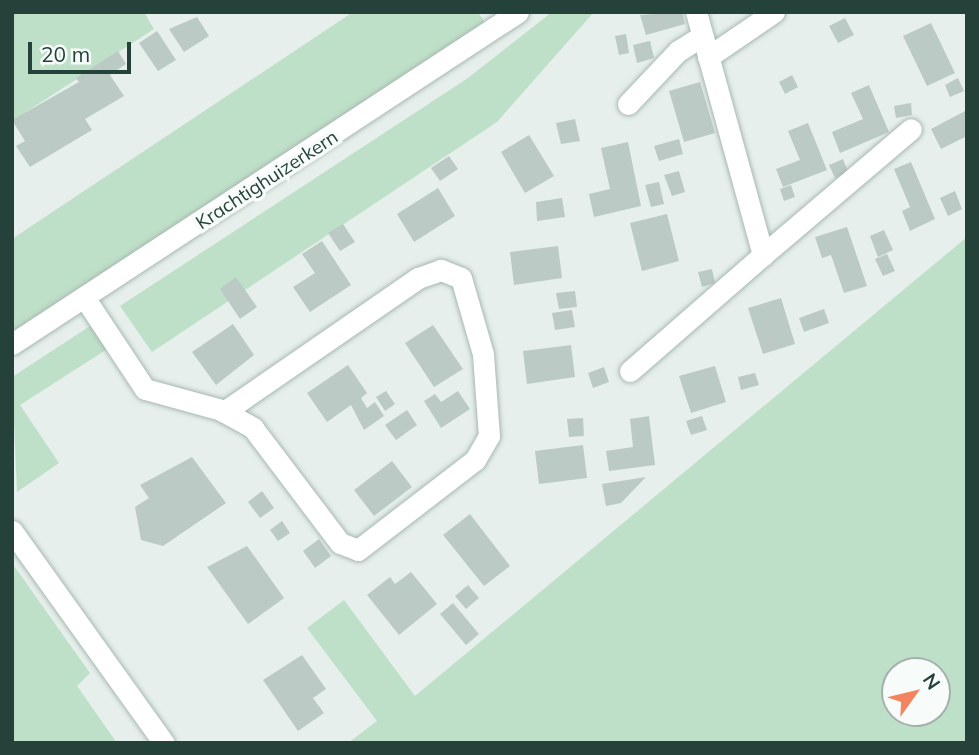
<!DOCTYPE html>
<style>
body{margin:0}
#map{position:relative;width:979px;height:755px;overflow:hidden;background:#e6efeb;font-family:Mulish,sans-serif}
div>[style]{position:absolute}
.green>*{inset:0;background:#bfe0c8}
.building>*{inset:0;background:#bbcac4}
.roads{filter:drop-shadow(0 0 2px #a8b8b2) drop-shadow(0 0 2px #a8b8b2)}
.lane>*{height:21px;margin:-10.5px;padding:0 10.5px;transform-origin:10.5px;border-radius:10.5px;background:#fff}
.street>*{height:21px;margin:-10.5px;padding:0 10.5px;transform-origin:10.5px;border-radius:10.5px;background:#fff}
span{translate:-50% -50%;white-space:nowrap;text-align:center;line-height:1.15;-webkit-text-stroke:7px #f7fbf9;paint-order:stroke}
.street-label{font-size:19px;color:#24423a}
.frame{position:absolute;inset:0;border:14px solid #24423a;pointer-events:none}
.north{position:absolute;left:881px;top:657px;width:70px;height:70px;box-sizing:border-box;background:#f7fbf9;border:2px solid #a3b1ad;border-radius:50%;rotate:56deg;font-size:19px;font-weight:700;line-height:28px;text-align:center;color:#24423a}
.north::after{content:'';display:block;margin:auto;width:24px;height:32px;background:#f4845f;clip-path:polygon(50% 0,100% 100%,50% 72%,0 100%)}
.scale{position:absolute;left:28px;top:42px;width:103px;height:32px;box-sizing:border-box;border:4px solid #24423a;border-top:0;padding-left:9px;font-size:21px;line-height:24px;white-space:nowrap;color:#24423a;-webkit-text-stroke:5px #f7fbf9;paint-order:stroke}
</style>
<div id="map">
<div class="green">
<i style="clip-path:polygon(12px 12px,144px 12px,154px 29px,12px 121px)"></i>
<i style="clip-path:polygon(353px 12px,478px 12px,486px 24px,12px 338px,12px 239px)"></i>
<i style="clip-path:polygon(552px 12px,594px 12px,497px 122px,152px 352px,120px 306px,468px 78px)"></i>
<i style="clip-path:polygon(evenodd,967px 237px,967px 743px,348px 743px,377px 721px,307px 628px,344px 600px,415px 696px,967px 237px,937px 671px,937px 713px,895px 713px,895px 671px,937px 671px)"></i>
<i style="clip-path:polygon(107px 315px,123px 339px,20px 405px,59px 463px,17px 492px,12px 377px)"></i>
<i style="clip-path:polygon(12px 563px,90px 673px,77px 686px,117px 743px,12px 743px)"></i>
</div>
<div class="building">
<i style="clip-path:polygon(682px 12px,685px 24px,646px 35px,640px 15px)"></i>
<i style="clip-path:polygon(197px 17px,209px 36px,184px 52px,169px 29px)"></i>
<i style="clip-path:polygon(845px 18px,854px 35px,838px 43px,829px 26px)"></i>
<i style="clip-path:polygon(931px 23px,955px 73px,927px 86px,903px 36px)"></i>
<i style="clip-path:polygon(157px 31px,176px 60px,158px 71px,139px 43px)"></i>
<i style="clip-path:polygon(626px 34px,629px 53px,619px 55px,615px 36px)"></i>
<i style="clip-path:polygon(650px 41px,654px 58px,637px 63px,633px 45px)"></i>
<i style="clip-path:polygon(118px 51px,126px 64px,110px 75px,124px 96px,85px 119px,92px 130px,30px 167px,16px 146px,25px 141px,12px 120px,79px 82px,76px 78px)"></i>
<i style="clip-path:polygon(792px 75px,798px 87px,785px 94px,779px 82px)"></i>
<i style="clip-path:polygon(958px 78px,964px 91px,950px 97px,945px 85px)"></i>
<i style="clip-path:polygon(700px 82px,715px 133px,684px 142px,669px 91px)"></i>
<i style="clip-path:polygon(869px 85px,889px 132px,840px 153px,832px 132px,863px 119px,851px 93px)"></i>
<i style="clip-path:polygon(911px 103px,912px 115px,896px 118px,894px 106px)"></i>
<i style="clip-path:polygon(967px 110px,967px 136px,941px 149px,931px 129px)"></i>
<i style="clip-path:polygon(575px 119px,580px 141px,561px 144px,556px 123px)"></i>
<i style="clip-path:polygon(808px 123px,827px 170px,783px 187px,776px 169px,800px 160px,788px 131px)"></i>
<i style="clip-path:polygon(529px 135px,554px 176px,525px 193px,501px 152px)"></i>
<i style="clip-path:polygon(679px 139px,683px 154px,659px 161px,654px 146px)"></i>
<i style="clip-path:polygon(628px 142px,641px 206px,594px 217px,589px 194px,610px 189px,601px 148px)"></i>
<i style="clip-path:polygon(449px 156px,458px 169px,440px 181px,431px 168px)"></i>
<i style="clip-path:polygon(843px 159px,848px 172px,835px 178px,829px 165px)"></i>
<i style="clip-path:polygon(911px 162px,935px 219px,910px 231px,902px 211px,910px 207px,894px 169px)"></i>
<i style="clip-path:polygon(679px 171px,685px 192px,672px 196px,664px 175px)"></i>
<i style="clip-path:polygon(659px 182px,664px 204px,651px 207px,645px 185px)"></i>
<i style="clip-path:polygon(791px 185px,795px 197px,784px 201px,780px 189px)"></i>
<i style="clip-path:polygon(438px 188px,455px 216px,414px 242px,397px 214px)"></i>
<i style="clip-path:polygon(955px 191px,962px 209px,948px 216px,940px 198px)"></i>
<i style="clip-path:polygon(562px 198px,565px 217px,537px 221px,536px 202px)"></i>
<i style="clip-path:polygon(667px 214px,679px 261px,642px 271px,630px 223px)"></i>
<i style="clip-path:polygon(343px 224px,355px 242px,340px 251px,328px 233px)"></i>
<i style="clip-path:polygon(847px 227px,867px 286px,844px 293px,831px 255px,822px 258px,815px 237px)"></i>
<i style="clip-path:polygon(884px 230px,893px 250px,878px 257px,870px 236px)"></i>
<i style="clip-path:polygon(322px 241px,351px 285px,310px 312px,293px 287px,315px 273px,302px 254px)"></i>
<i style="clip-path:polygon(558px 246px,562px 278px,514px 285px,510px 252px)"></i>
<i style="clip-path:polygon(887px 254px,895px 271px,883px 276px,875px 259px)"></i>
<i style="clip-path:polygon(712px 269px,715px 283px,702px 287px,698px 272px)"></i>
<i style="clip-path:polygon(236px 277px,257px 307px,240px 319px,220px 289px)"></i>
<i style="clip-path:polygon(575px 291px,577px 307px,559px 309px,556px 293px)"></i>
<i style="clip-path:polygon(781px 298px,795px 344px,763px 354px,748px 308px)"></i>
<i style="clip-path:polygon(824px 309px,829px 323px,804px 332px,799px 318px)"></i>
<i style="clip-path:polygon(572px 310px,575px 327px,555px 330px,552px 313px)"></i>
<i style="clip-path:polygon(233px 324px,254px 355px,216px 385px,192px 352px)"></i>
<i style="clip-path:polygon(433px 325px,463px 369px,434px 387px,405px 343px)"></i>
<i style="clip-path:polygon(571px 345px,575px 377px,527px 384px,523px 351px)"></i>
<i style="clip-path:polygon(348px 365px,367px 393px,361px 398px,367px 408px,375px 402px,384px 416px,364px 430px,351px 405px,327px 422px,307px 393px)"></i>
<i style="clip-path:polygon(715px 366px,726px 402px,691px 413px,679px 376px)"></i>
<i style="clip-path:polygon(604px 367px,609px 382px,593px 388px,588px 373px)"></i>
<i style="clip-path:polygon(755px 373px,759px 385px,741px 390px,738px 377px)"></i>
<i style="clip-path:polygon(386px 391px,395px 404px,385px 411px,376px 397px)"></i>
<i style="clip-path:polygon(458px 391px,470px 409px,441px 428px,424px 401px,435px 394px,441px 402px)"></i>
<i style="clip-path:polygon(407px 410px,417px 425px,396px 440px,385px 425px)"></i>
<i style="clip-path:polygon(649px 416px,655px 465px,609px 471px,606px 451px,633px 447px,630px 419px)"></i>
<i style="clip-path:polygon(702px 416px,707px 430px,691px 435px,686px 421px)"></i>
<i style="clip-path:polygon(583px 418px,584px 436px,569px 437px,567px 419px)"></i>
<i style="clip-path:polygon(583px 445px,587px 478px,539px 484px,535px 451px)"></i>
<i style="clip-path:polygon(192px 457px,226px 503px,163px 546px,141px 540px,135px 507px,149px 498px,140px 485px)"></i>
<i style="clip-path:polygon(392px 461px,412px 487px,374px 516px,354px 490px)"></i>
<i style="clip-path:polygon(646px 477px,621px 503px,606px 506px,602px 484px)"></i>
<i style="clip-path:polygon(262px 491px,274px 508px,260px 518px,248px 502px)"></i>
<i style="clip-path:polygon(470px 514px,510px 566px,484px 586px,443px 535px)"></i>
<i style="clip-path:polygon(282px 521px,290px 533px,278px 541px,270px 530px)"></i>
<i style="clip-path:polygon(319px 539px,331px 556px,315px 568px,303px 551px)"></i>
<i style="clip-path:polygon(247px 546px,284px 598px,248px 624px,207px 567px)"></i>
<i style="clip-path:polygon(411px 572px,437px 604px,399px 635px,367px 595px,390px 577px,395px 584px)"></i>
<i style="clip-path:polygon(468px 585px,479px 598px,466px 609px,455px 596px)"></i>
<i style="clip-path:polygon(453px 603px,479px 634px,466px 645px,440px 614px)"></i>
<i style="clip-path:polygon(302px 655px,326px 689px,313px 698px,324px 713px,298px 731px,263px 680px)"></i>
</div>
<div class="roads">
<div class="lane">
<i style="left:708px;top:57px;width:80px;rotate:-34.3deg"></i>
<i style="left:628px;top:104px;width:73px;rotate:-46.7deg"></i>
<i style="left:678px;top:51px;width:28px;rotate:-32deg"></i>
<i style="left:763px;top:255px;width:194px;rotate:-40.4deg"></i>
<i style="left:84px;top:297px;width:110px;rotate:56.5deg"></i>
<i style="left:145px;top:389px;width:79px;rotate:15.4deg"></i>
<i style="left:221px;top:410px;width:37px;rotate:29deg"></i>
<i style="left:253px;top:428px;width:144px;rotate:52.9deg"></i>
<i style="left:340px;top:543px;width:19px;rotate:21deg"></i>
<i style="left:358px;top:550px;width:148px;rotate:-37.6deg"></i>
<i style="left:475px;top:460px;width:28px;rotate:-60deg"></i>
<i style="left:489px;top:436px;width:82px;rotate:-94.2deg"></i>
<i style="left:483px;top:354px;width:79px;rotate:-106.1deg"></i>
<i style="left:461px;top:278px;width:22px;rotate:-158deg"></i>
<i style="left:441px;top:270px;width:24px;rotate:161deg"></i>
<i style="left:418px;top:278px;width:236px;rotate:145.4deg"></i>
<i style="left:630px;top:371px;width:176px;rotate:-41.1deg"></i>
<i style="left:763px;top:255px;width:252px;rotate:-105.4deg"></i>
</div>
<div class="street">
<i style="left:12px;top:344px;width:605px;rotate:-33.27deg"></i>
<i style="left:12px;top:531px;width:261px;rotate:54.4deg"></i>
</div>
</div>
<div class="street-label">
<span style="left:267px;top:180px;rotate:-33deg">Krachtighuizerkern</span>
</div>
<div class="frame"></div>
<div class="north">N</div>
<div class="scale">20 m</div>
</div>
